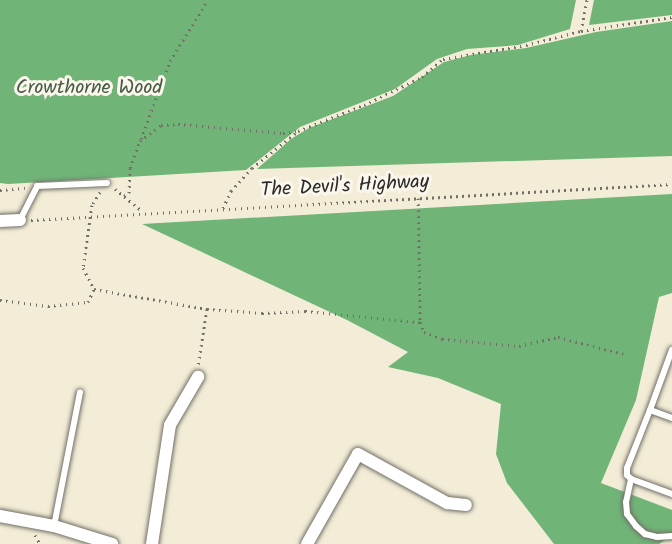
<!DOCTYPE html>
<style>
body{margin:0}
#map{position:relative;width:672px;height:544px;overflow:hidden;background:#f3edd7;font-family:Kalam,sans-serif}
div>[style]{position:absolute}
.forest>*{inset:0;background:#71b478}
.path>*{height:3px;margin-top:-1.5px;transform-origin:0;background:repeating-linear-gradient(90deg,#716f67 0 1.5px,transparent 0 6px)}
.roads{filter:drop-shadow(0 0 2px #716f67) drop-shadow(0 0 2px #716f67)}
.lane>*{height:6px;margin:-3px;padding:0 3px;transform-origin:3px;border-radius:3px;background:#fff}
.street>*{height:12px;margin:-6px;padding:0 6px;transform-origin:6px;border-radius:6px;background:#fff}
span{translate:-50% -50%;white-space:nowrap;text-align:center;line-height:1.15;-webkit-text-stroke:6px #fbf7ec;paint-order:stroke}
.park-label{font-size:20px;color:#485d48}
.street-label{font-size:20px;color:#2b2b2b}
</style>
<div id="map">
<div class="forest">
<i style="clip-path:polygon(0 0,576px 0,570px 29px,518px 45px,467px 49px,437px 59px,395px 89px,300px 127px,246px 170px,8px 184px,0 183px)"></i>
<i style="clip-path:polygon(594px 0,672px 0,672px 15px,589px 25px)"></i>
<i style="clip-path:polygon(672px 21px,672px 156px,257px 169px,291px 139px,309px 128px,393px 96px,444px 62px,471px 55px,526px 48px,596px 32px)"></i>
<i style="clip-path:polygon(672px 194px,672px 293px,659px 297px,636px 400px,601px 483px,672px 510px,672px 536px,659px 544px,554px 544px,507px 483px,496px 454px,501px 404px,438px 378px,388px 367px,408px 352px,347px 320px,142px 224px)"></i>
</div>
<div class="path">
<i style="left:581px;top:31px;width:32px;rotate:-79deg"></i>
<i style="left:141px;top:139px;width:83px;rotate:-69.6deg"></i>
<i style="left:170px;top:61px;width:72px;rotate:-58.1deg"></i>
<i style="left:115px;top:189px;width:35px;rotate:39deg"></i>
<i style="left:0;top:190px;width:25px;rotate:-5deg"></i>
<i style="left:100px;top:192px;width:15px;rotate:122deg"></i>
<i style="left:92px;top:205px;width:64px;rotate:98.1deg"></i>
<i style="left:83px;top:268px;width:24px;rotate:62deg"></i>
<i style="left:94px;top:289px;width:115px;rotate:10deg"></i>
<i style="left:207px;top:309px;width:58px;rotate:99deg"></i>
<i style="left:124px;top:196px;width:6px;rotate:-31deg"></i>
<i style="left:129px;top:193px;width:25px;rotate:-88deg"></i>
<i style="left:130px;top:168px;width:29px;rotate:-70deg"></i>
<i style="left:140px;top:141px;width:26px;rotate:-37deg"></i>
<i style="left:161px;top:125px;width:17px;rotate:-3deg"></i>
<i style="left:178px;top:124px;width:105px;rotate:4.9deg"></i>
<i style="left:283px;top:133px;width:15px;rotate:-8deg"></i>
<i style="left:298px;top:131px;width:71px;rotate:-21.5deg"></i>
<i style="left:364px;top:105px;width:64px;rotate:-25.8deg"></i>
<i style="left:422px;top:77px;width:28px;rotate:-41deg"></i>
<i style="left:443px;top:59px;width:84px;rotate:-9.6deg"></i>
<i style="left:526px;top:45px;width:57px;rotate:-14.3deg"></i>
<i style="left:581px;top:31px;width:92px;rotate:-8.7deg"></i>
<i style="left:418px;top:198px;width:124px;rotate:89.1deg"></i>
<i style="left:420px;top:322px;width:11px;rotate:68deg"></i>
<i style="left:424px;top:332px;width:19px;rotate:21deg"></i>
<i style="left:442px;top:339px;width:77px;rotate:5.2deg"></i>
<i style="left:519px;top:346px;width:40px;rotate:-13deg"></i>
<i style="left:558px;top:337px;width:71px;rotate:14.6deg"></i>
<i style="left:223px;top:208px;width:19px;rotate:-65deg"></i>
<i style="left:231px;top:191px;width:31px;rotate:-48deg"></i>
<i style="left:252px;top:168px;width:58px;rotate:-38.7deg"></i>
<i style="left:31px;top:220px;width:642px;rotate:-3.21deg"></i>
<i style="left:0;top:300px;width:48px;rotate:7.1deg"></i>
<i style="left:48px;top:306px;width:40px;rotate:-5.7deg"></i>
<i style="left:88px;top:302px;width:14px;rotate:-65deg"></i>
<i style="left:207px;top:309px;width:55px;rotate:4.2deg"></i>
<i style="left:262px;top:313px;width:43px;rotate:-2.7deg"></i>
<i style="left:305px;top:311px;width:116px;rotate:5.5deg"></i>
<i style="left:35px;top:535px;width:10px;rotate:61deg"></i>
</div>
<div class="roads">
<div class="lane">
<i style="left:20px;top:220px;width:38px;rotate:-63deg"></i>
<i style="left:37px;top:186px;width:70px;rotate:-2.5deg"></i>
<i style="left:650px;top:410px;width:64px;rotate:-69.9deg"></i>
<i style="left:672px;top:418px;width:23px;rotate:-160deg"></i>
<i style="left:650px;top:410px;width:62px;rotate:111.6deg"></i>
<i style="left:627px;top:468px;width:7px;rotate:90deg"></i>
<i style="left:627px;top:475px;width:6px;rotate:45deg"></i>
<i style="left:631px;top:479px;width:44px;rotate:20.1deg"></i>
<i style="left:631px;top:479px;width:24px;rotate:102deg"></i>
<i style="left:626px;top:502px;width:12px;rotate:85deg"></i>
<i style="left:627px;top:514px;width:15px;rotate:53deg"></i>
<i style="left:636px;top:526px;width:12px;rotate:42deg"></i>
<i style="left:645px;top:534px;width:12px;rotate:14deg"></i>
<i style="left:657px;top:537px;width:15px;rotate:-4deg"></i>
<i style="left:54px;top:526px;width:136px;rotate:-79deg"></i>
</div>
<div class="street">
<i style="left:0;top:221px;width:20px;rotate:-3deg"></i>
<i style="left:0;top:516px;width:55px;rotate:10.5deg"></i>
<i style="left:54px;top:526px;width:61px;rotate:17.2deg"></i>
<i style="left:152px;top:544px;width:120px;rotate:-81.4deg"></i>
<i style="left:170px;top:425px;width:56px;rotate:-59.7deg"></i>
<i style="left:307px;top:544px;width:103px;rotate:-60.5deg"></i>
<i style="left:358px;top:454px;width:102px;rotate:28.8deg"></i>
<i style="left:447px;top:503px;width:19px;rotate:6deg"></i>
</div>
</div>
<div class="park-label">
<span style="left:89px;top:88px">Crowthorne Wood</span>
</div>
<div class="street-label">
<span style="left:345px;top:187px;rotate:-3deg">The Devil's Highway</span>
</div>
</div>
